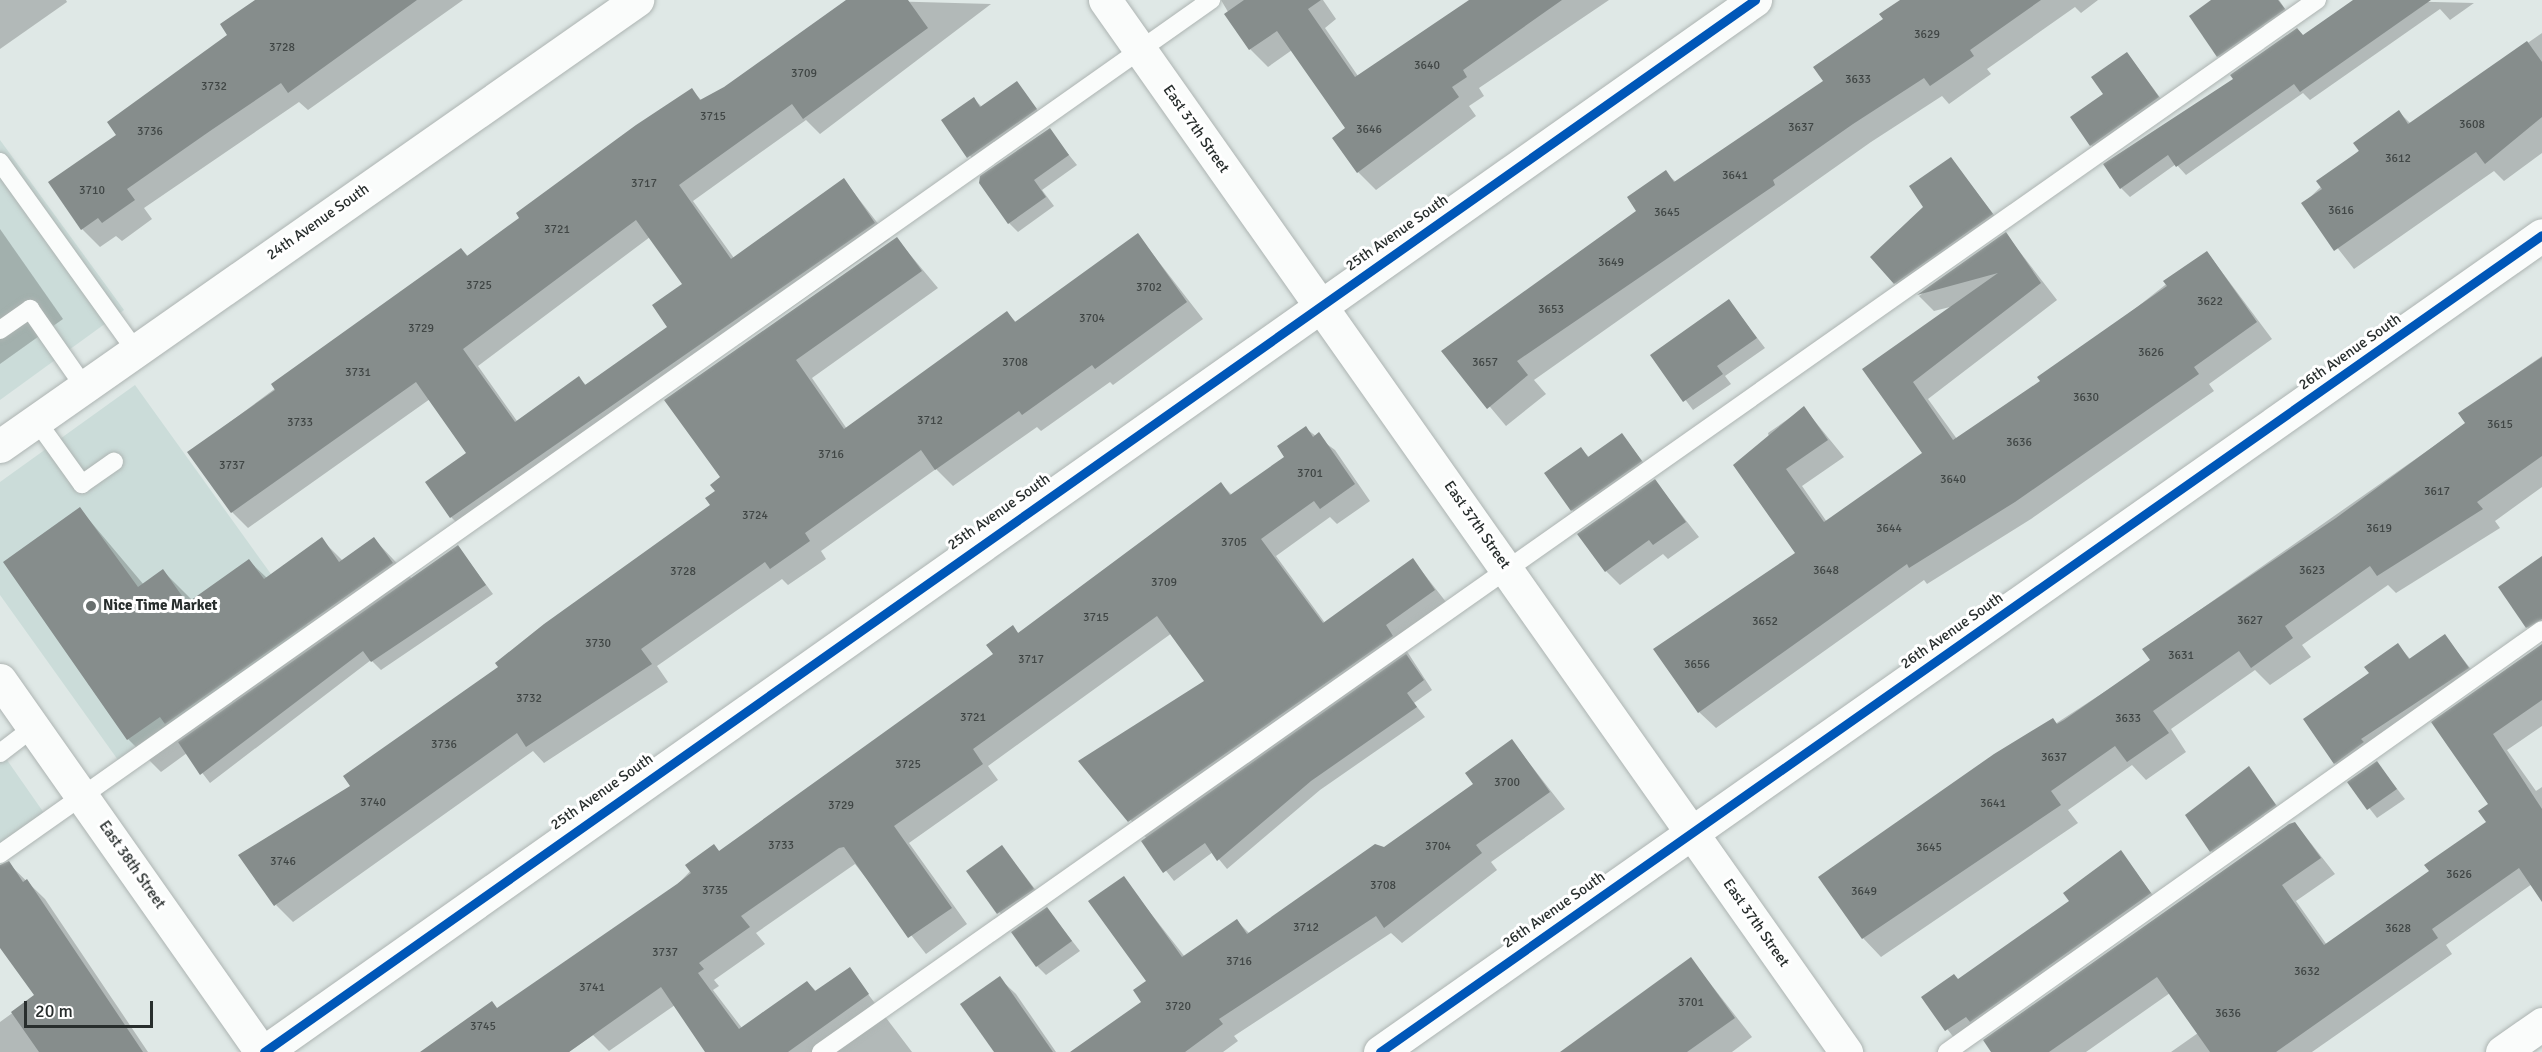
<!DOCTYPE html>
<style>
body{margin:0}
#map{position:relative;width:2542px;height:1052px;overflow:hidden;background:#dfe8e6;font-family:Signika,sans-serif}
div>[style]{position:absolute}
.built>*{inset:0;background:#cbdcd9}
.shadow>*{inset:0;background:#0003}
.building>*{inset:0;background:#868d8c}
.roads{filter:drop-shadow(0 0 2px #adb4b2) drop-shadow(0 0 2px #adb4b2)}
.service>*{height:18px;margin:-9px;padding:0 9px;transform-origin:9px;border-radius:9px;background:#fafcfb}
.minor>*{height:33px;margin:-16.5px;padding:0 16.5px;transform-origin:16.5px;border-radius:16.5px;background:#fafcfb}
.tertiary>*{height:33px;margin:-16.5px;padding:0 16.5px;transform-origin:16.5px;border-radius:16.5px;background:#fafcfb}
.cycleway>*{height:9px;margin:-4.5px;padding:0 4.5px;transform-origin:4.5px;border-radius:4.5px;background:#0057b8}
.dots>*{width:16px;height:16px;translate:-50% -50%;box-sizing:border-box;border:3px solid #fff;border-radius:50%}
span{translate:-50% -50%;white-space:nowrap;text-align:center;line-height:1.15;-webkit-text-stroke:6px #fff;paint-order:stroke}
.number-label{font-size:12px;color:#404645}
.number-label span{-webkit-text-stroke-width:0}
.street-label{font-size:15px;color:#282e2d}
.poi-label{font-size:15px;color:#282e2d;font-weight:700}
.left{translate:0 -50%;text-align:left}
.scale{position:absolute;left:24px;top:1001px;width:129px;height:27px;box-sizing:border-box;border:3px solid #282e2d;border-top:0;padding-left:8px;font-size:18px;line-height:21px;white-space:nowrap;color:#282e2d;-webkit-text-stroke:4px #fff;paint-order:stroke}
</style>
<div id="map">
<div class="built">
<i style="clip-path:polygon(0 140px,124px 310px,0 400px)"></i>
<i style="clip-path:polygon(135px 385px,312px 631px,123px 767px,0 595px,0 482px)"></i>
<i style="clip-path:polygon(0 750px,44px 813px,0 845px)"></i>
</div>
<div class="shadow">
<i style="clip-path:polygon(0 0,66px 0,67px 2px,0 49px)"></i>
<i style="clip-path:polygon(276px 0,463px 0,308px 110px,299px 102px,144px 208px,152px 219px,122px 241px,116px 236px,100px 247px,82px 229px,118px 135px)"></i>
<i style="clip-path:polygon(evenodd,847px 0,991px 4px,820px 134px,806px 120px,693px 201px,734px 258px,844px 180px,890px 239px,467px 533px,451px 517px,468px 453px,430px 399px,248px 528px,232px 512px,189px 453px,461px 249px,469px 257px,692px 90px,702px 101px,724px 89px,847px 0,650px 237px,684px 285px,669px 327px,586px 385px,579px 378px,517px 421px,478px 366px,650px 237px)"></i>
<i style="clip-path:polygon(1221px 0,1323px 0,1336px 19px,1325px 28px,1358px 76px,1471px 0,1609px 0,1479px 88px,1484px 96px,1469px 106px,1476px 116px,1376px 190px,1358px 172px,1347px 129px,1292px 50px,1268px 67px,1250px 49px)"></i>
<i style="clip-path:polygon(1904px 0,2098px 0,2081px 13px,2075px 7px,1987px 69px,1991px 74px,1949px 104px,1942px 96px,1871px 142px,1534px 380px,1546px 394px,1506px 426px,1444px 352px,1639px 211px,1665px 172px,1676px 182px,1825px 81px)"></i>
<i style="clip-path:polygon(2214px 0,2279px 0,2292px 19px,2227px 65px,2218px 56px)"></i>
<i style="clip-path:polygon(2356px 0,2474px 3px,2450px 20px,2440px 9px,2310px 100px,2303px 93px,2186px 175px,2176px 164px,2130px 197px,2121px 188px)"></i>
<i style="clip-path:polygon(2542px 33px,2542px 153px,2504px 181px,2494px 171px,2354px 269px,2303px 204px,2399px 112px,2411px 124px)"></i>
<i style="clip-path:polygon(2127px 53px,2167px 107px,2100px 154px,2091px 145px,2105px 94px)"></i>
<i style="clip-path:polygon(1017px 83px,1044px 119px,978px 166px,943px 120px,974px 99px,982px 107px)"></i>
<i style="clip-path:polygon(1049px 130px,1077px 165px,1042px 190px,1054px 206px,1018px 232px,1009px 223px)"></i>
<i style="clip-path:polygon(1951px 159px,2001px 224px,1904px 292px,1895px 283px)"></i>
<i style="clip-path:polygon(0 229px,63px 319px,0 364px)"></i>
<i style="clip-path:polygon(2006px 234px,2057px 300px,1928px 399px,1957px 439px,2042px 382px,2207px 252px,2272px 339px,2209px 384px,2214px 391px,2031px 519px,1927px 584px,1924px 580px,1716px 728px,1699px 712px,1797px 554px,1768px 433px,1804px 408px,1844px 457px,1802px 486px,1827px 522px,1924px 454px,1864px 369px,1954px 306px,1934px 311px,1919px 296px)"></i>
<i style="clip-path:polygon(1138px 235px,1203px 319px,1113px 385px,1110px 382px,1041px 431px,1037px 427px,953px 486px,936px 469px,821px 551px,826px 559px,788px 585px,782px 579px,657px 666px,668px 682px,544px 763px,533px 751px,293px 922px,276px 905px,352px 786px,712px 505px,723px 478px,666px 400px,897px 239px,938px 288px,812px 378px,847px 429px,1007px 313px,1016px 322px)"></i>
<i style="clip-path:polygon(1729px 301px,1765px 348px,1725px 376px,1731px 384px,1693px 410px,1652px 355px)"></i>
<i style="clip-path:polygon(2542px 356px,2542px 487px,2495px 521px,2500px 528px,2396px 593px,2388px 585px,2302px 645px,2311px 657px,2270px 685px,2255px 670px,2171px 729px,2186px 752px,2146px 780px,2132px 765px,2068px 810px,2078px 823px,1881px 957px,1863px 938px,1820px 877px,2152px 661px,2144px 649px,2467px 423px,2460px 414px)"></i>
<i style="clip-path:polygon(1305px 428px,1335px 450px,1370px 501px,1337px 524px,1330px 517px,1276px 556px,1325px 623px,1413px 560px,1450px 607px,1401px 642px,1432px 690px,1414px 703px,1425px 717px,1320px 790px,1227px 869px,1213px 852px,1174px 881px,1143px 841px,1147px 839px,1081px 762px,1206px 682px,1172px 633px,988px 766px,998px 780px,909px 843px,967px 924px,926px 954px,855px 864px,756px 933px,765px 944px,714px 980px,719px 986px,713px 990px,742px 1028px,807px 982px,817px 992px,849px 969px,912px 1052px,708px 1052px,675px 1005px,609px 1051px,593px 1035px,569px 1052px,423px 1052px,498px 1009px,677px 885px,714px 846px,720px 852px,995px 654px,1013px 627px,1019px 634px,1221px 484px,1232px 495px,1286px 457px)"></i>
<i style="clip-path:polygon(1622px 435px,1650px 471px,1581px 519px,1572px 510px,1581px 449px,1590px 458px)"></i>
<i style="clip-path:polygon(1655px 481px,1699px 537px,1668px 559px,1663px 554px,1620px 585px,1606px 571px)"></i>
<i style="clip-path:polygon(80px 509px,144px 585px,163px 571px,193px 601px,249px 561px,267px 578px,321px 539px,343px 561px,374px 539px,412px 579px,458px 547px,493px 594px,381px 670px,371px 660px,210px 783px,187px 753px,161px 772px,128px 739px)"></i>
<i style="clip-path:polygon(2542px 558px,2542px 642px,2527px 627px)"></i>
<i style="clip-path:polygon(2445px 636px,2477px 677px,2344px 772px,2335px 763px,2371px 673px,2398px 645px,2411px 660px)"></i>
<i style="clip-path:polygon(2542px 650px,2542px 726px,2507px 750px,2536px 791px,2542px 787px,2542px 896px,2532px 884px,2446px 945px,2452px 954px,2312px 1052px,2171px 1052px,2198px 1033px,2170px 993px,2086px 1052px,1993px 1052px,2295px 823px,2335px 874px,2296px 901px,2327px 945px,2431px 872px,2488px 822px,2490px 804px,2433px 723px)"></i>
<i style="clip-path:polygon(1512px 741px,1565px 809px,1491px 862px,1497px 870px,1402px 943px,1391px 933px,1234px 1036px,1238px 1041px,1223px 1052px,1073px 1052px,1143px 1003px,1148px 981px,1123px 878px,1185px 957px,1237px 921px,1250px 934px,1385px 849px,1475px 785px)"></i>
<i style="clip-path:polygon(2377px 763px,2405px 799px,2377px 818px,2349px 782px)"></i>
<i style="clip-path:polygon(2248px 768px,2284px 815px,2220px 860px,2211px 851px)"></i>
<i style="clip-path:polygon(1002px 847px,1042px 898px,1007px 922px,968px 871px)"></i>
<i style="clip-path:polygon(2120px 852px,2159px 903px,1955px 1039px,1923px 998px,1959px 980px,2071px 901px)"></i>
<i style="clip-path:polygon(9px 864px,45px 899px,148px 1052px,0 1052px,0 1022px,36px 996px,0 945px,0 870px)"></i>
<i style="clip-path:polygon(1047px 909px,1080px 951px,1046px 975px,1037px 966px)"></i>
<i style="clip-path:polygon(1691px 959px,1752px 1037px,1732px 1052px,1563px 1052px)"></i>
<i style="clip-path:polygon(999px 978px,1016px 994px,1056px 1052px,996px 1052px)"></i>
</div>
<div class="building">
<i style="clip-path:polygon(255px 0,417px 0,288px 93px,281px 83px,210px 131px,127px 189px,135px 200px,102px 223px,98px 218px,81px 230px,48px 182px,116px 135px,107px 122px,227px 35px,220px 24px)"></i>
<i style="clip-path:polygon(evenodd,846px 0,908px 0,928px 28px,803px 119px,792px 104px,679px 185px,731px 259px,844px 178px,875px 223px,450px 518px,425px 482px,466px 453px,416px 382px,231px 513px,187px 452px,275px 390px,271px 384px,461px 248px,467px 256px,519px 218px,516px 213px,636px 125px,692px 88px,700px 100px,724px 87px,846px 0,636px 220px,682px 284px,652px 305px,667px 327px,585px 385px,579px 376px,515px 422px,463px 349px,636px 220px)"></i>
<i style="clip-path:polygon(1244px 0,1321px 0,1308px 9px,1355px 77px,1469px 0,1562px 0,1463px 70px,1467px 77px,1452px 87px,1459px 97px,1357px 173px,1332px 138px,1345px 128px,1277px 31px,1249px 50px,1224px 14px)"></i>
<i style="clip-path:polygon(1900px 0,2041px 0,1970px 50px,1974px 56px,1930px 86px,1924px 78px,1853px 124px,1773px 180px,1775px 185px,1517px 361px,1528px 375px,1487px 409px,1441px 351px,1636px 211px,1627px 197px,1666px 170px,1674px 182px,1823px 81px,1813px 67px,1883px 19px,1879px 14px)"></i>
<i style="clip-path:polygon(2211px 0,2278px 0,2285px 9px,2217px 57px,2189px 16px)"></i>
<i style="clip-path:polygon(2353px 0,2431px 0,2300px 92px,2294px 84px,2176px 167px,2168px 155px,2120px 189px,2103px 164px,2233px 79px,2230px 75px,2297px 28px,2303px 35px)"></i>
<i style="clip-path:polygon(2527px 41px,2542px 62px,2542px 117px,2485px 164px,2476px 152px,2334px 251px,2301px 203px,2322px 189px,2316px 181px,2359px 151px,2353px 143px,2399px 110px,2408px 124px)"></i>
<i style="clip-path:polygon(2127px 52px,2159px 97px,2090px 146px,2070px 117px,2103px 94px,2091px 77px)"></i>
<i style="clip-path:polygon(1017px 81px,1037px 109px,967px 158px,941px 120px,974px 97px,980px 107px)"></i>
<i style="clip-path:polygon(1050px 128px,1069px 155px,1034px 180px,1046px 197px,1008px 224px,979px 183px,980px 176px)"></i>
<i style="clip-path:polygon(1951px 157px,1993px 214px,1894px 284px,1870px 257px,1923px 207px,1909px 186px)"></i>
<i style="clip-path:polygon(2006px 232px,2041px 283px,1913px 382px,1953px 440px,2040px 381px,2037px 377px,2167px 286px,2163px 281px,2207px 251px,2257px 322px,2194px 367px,2199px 374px,2015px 502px,1909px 568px,1907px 564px,1698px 713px,1653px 649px,1795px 553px,1733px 465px,1804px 406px,1828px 440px,1786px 469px,1824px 522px,1922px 453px,1862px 369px,1998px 273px,1917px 295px)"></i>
<i style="clip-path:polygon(1138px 233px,1187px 302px,1095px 369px,1092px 365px,1022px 415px,1019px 411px,935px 470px,921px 450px,805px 533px,810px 541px,770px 569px,765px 562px,641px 649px,652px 664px,526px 747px,517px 733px,274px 906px,238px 855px,350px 786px,343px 776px,498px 667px,495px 663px,544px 624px,710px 505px,705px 498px,715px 491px,710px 485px,720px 477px,664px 400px,897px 237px,922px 271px,796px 360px,844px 429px,1007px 311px,1015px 322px)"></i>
<i style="clip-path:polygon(1729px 299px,1757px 338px,1717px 366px,1723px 374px,1683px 402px,1650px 355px)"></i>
<i style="clip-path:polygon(2542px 357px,2542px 456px,2477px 502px,2483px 509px,2377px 576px,2370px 566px,2285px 626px,2293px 638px,2251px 668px,2239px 651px,2153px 711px,2169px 733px,2127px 762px,2115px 746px,2051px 791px,2061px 805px,1862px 939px,1818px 877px,1994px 754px,2053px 718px,2057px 724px,2064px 720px,2150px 660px,2142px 649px,2336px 518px,2465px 423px,2458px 413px)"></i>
<i style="clip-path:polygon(1306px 426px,1313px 437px,1319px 432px,1355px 484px,1320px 509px,1314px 501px,1261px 539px,1323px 623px,1413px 558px,1435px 590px,1386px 625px,1393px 636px,1128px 822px,1078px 761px,1204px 681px,1157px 616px,973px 749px,983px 764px,894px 826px,952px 908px,908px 938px,844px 847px,839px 848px,741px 916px,750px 927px,699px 963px,704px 969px,698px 973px,739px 1029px,807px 981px,815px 991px,850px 967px,869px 994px,788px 1052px,705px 1052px,661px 987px,569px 1052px,420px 1052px,492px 1001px,497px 1008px,677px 884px,691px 873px,685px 865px,714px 844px,719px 851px,993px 654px,986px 645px,1013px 625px,1018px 633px,1221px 482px,1230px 495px,1284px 457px,1277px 446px)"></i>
<i style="clip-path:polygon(1622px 433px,1642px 461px,1571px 511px,1544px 473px,1581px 447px,1588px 457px)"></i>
<i style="clip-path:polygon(1655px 479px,1686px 522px,1653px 545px,1649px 540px,1605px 572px,1577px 534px)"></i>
<i style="clip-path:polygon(80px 507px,138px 587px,163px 569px,187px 603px,249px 559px,264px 579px,322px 537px,339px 562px,374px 537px,393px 563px,165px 724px,160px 717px,127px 740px,3px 562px)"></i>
<i style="clip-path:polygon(458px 545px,486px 585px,371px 662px,363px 651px,200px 775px,178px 742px)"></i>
<i style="clip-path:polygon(2542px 556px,2542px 619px,2526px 628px,2498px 587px)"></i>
<i style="clip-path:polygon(2445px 634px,2469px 668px,2361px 739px,2364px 742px,2334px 764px,2303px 719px,2369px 673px,2364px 667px,2398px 643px,2409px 659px)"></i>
<i style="clip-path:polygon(2542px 644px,2542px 700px,2493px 734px,2542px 809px,2542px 902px,2519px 868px,2432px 929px,2438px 938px,2276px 1052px,2210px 1052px,2157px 977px,2049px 1052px,1991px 1052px,1983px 1040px,2289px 824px,2295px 822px,2321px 858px,2282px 885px,2324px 945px,2429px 871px,2424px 865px,2486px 822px,2478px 811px,2488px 804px,2431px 722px)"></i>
<i style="clip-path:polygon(1406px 654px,1424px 680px,1407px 693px,1417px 707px,1311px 781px,1217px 861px,1205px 843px,1163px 873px,1141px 841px)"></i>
<i style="clip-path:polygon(1512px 739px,1550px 792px,1476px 845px,1482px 853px,1384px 928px,1376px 916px,1219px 1019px,1223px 1024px,1185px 1052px,1070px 1052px,1141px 1002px,1133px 990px,1146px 981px,1088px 901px,1124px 876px,1182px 957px,1237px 919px,1247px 934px,1375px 844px,1384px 847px,1473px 784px,1465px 773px)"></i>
<i style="clip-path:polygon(2377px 761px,2397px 789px,2367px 810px,2347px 782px)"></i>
<i style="clip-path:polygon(2249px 766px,2276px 805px,2210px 852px,2185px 815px)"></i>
<i style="clip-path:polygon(1002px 845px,1034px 889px,997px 914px,966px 871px)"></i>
<i style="clip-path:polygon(2121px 850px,2151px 893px,1970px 1022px,1966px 1017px,1945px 1031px,1921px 997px,1954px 974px,1958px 979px,2069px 901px,2063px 893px)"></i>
<i style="clip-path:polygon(9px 861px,23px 882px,27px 879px,143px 1052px,39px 1052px,11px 1012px,34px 995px,0 948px,0 865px)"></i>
<i style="clip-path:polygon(1047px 907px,1072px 941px,1036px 967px,1011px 932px)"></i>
<i style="clip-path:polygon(1691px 957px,1735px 1018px,1687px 1052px,1560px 1052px)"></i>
<i style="clip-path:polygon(1000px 976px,1053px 1052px,994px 1052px,960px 1004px)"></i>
</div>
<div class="roads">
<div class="service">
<i style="left:0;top:162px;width:231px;rotate:54.3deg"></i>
<i style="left:0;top:330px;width:37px;rotate:-35deg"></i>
<i style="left:30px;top:309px;width:93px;rotate:55.1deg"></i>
<i style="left:36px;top:420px;width:79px;rotate:54.3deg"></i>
<i style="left:82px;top:484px;width:39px;rotate:-35deg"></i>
<i style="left:0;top:753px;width:43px;rotate:-37.4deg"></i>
<i style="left:0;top:854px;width:1482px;rotate:-35.19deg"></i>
<i style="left:821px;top:1052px;width:1829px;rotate:-35.12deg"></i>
<i style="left:1947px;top:1052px;width:729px;rotate:-35.35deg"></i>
</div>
<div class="minor">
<i style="left:1105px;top:0;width:1287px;rotate:54.84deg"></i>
<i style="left:0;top:446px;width:778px;rotate:-35deg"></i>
<i style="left:264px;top:1052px;width:1825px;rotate:-35.21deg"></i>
<i style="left:1380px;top:1052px;width:1420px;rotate:-35.11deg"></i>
<i style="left:2502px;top:1052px;width:49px;rotate:-35deg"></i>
</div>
<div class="tertiary">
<i style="left:0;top:680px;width:454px;rotate:54.9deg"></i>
</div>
</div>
<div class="cycleway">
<i style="left:264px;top:1052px;width:1825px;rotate:-35.21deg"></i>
<i style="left:1380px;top:1052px;width:1420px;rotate:-35.11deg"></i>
</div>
<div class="dots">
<i style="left:91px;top:606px;background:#686f6e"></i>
</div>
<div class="number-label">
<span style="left:1927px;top:35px">3629</span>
<span style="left:282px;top:48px">3728</span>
<span style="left:1427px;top:66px">3640</span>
<span style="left:804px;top:74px">3709</span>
<span style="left:1858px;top:80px">3633</span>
<span style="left:214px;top:87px">3732</span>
<span style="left:713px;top:117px">3715</span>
<span style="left:2472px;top:125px">3608</span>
<span style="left:1801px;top:128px">3637</span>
<span style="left:1369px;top:130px">3646</span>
<span style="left:150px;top:132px">3736</span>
<span style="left:2398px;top:159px">3612</span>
<span style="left:1735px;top:176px">3641</span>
<span style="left:644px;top:184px">3717</span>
<span style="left:92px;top:191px">3710</span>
<span style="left:2341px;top:211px">3616</span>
<span style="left:1667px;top:213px">3645</span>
<span style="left:557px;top:230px">3721</span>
<span style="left:1611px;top:263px">3649</span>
<span style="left:479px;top:286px">3725</span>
<span style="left:1149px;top:288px">3702</span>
<span style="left:2210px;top:302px">3622</span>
<span style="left:1551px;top:310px">3653</span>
<span style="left:1092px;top:319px">3704</span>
<span style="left:421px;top:329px">3729</span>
<span style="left:2151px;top:353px">3626</span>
<span style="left:1015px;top:363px">3708</span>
<span style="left:1485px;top:363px">3657</span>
<span style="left:358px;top:373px">3731</span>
<span style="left:2086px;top:398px">3630</span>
<span style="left:930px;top:421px">3712</span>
<span style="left:300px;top:423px">3733</span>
<span style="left:2500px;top:425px">3615</span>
<span style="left:2019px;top:443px">3636</span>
<span style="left:831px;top:455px">3716</span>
<span style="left:232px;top:466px">3737</span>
<span style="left:1310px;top:474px">3701</span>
<span style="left:1953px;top:480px">3640</span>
<span style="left:2437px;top:492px">3617</span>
<span style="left:755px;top:516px">3724</span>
<span style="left:1889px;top:529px">3644</span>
<span style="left:2379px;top:529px">3619</span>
<span style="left:1234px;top:543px">3705</span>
<span style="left:1826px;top:571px">3648</span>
<span style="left:2312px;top:571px">3623</span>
<span style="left:683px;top:572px">3728</span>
<span style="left:1164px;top:583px">3709</span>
<span style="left:1096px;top:618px">3715</span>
<span style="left:2250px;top:621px">3627</span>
<span style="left:1765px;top:622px">3652</span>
<span style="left:598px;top:644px">3730</span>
<span style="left:2181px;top:656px">3631</span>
<span style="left:1031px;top:660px">3717</span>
<span style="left:1697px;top:665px">3656</span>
<span style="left:529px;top:699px">3732</span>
<span style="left:973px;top:718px">3721</span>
<span style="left:2128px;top:719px">3633</span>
<span style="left:444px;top:745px">3736</span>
<span style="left:2054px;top:758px">3637</span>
<span style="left:908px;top:765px">3725</span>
<span style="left:1507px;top:783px">3700</span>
<span style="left:373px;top:803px">3740</span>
<span style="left:1993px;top:804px">3641</span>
<span style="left:841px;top:806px">3729</span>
<span style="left:781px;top:846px">3733</span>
<span style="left:1438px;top:847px">3704</span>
<span style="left:1929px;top:848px">3645</span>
<span style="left:283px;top:862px">3746</span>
<span style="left:2459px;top:875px">3626</span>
<span style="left:1383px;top:886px">3708</span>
<span style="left:715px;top:891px">3735</span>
<span style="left:1864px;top:892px">3649</span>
<span style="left:1306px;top:928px">3712</span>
<span style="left:2398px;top:929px">3628</span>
<span style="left:665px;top:953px">3737</span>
<span style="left:1239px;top:962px">3716</span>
<span style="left:2307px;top:972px">3632</span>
<span style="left:592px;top:988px">3741</span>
<span style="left:1691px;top:1003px">3701</span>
<span style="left:1178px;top:1007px">3720</span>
<span style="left:2228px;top:1014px">3636</span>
<span style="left:483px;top:1027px">3745</span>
</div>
<div class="street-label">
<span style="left:1196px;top:129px;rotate:55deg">East 37th Street</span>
<span style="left:318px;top:222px;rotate:-35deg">24th Avenue South</span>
<span style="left:1397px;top:233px;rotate:-35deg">25th Avenue South</span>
<span style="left:2350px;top:352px;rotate:-35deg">26th Avenue South</span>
<span style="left:999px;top:512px;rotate:-35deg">25th Avenue South</span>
<span style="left:1477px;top:525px;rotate:55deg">East 37th Street</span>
<span style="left:1952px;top:631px;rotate:-35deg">26th Avenue South</span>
<span style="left:602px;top:792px;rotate:-35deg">25th Avenue South</span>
<span style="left:132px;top:865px;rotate:55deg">East 38th Street</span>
<span style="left:1554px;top:910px;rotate:-35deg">26th Avenue South</span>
<span style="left:1756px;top:923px;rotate:55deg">East 37th Street</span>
</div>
<div class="poi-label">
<span class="left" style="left:103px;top:606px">Nice Time Market</span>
</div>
<div class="scale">20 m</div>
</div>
